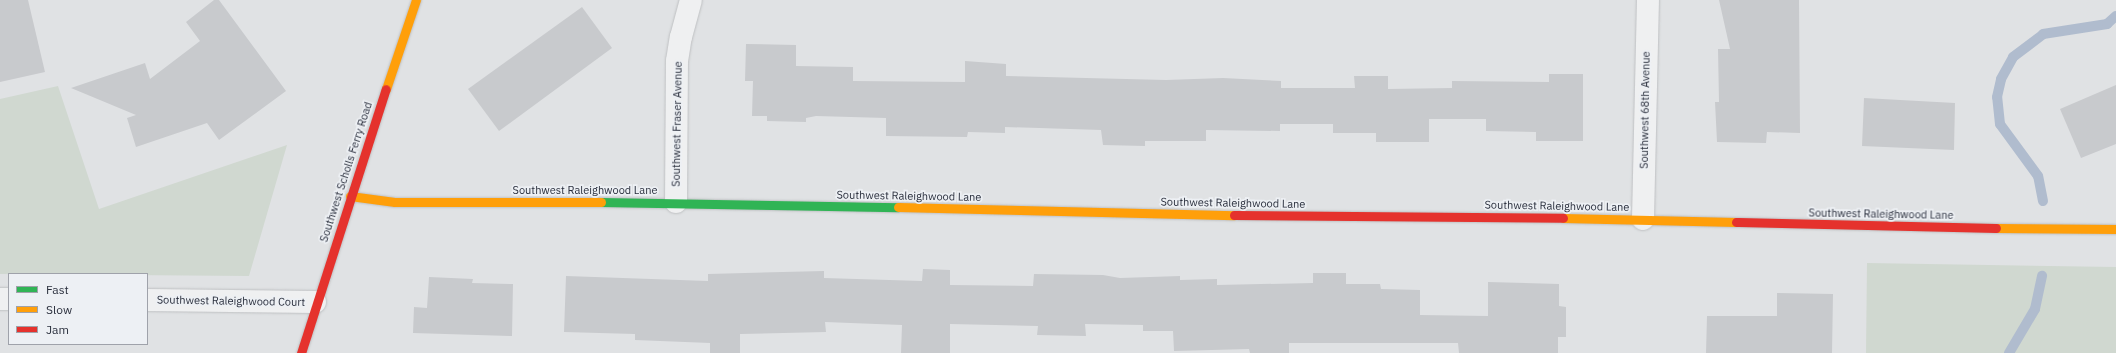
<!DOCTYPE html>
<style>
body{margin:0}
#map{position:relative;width:2116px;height:353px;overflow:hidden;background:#e0e2e4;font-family:"IBM Plex Sans",sans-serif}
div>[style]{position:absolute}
.green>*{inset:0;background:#d0d8d0}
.stream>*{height:10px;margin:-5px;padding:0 5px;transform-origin:5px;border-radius:5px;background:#b0bcce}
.building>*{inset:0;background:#c8cacd}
.roads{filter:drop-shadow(0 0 1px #bec0c2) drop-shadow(0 0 1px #bec0c2)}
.street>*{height:22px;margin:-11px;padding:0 11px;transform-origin:11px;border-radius:11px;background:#eff0f1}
.fast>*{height:9px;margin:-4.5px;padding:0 4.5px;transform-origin:4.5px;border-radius:4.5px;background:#30b455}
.slow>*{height:9px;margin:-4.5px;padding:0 4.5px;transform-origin:4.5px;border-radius:4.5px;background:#ff9f0a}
.jam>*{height:9px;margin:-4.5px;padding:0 4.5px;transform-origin:4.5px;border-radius:4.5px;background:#e5322d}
span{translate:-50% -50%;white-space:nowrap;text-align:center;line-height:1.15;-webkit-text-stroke:3.5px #edf0f4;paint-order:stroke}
.street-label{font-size:11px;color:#292e3c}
.legend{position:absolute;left:8px;top:273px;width:140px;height:72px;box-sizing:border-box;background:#edf0f4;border:1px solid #9fa2aa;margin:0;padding:5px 7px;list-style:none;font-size:12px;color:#292e3c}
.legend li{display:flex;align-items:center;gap:8px;height:20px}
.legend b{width:20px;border:1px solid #9fa2aa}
</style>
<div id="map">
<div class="green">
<i style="clip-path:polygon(58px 86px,99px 209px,287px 145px,249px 276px,0 274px,0 99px)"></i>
<i style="clip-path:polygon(1867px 263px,2116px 267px,2116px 353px,1866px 353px)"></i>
</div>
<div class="stream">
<i style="left:2043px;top:201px;width:25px;rotate:-101deg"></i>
<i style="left:2038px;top:176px;width:64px;rotate:-126.2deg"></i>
<i style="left:2000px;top:124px;width:27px;rotate:-96deg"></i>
<i style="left:1997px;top:97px;width:18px;rotate:-77deg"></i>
<i style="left:2001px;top:79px;width:25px;rotate:-61deg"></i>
<i style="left:2013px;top:57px;width:38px;rotate:-37deg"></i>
<i style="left:2043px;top:34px;width:65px;rotate:-8.9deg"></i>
<i style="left:2107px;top:24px;width:12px;rotate:-42deg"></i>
<i style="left:2009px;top:353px;width:51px;rotate:-59.4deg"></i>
<i style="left:2035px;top:309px;width:34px;rotate:-78deg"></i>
</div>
<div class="building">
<i style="clip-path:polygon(0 0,28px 0,45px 72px,0 82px)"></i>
<i style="clip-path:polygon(214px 0,219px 0,286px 91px,219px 140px,207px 123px,136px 147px,127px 118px,136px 115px,71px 88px,145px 63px,150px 79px,200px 41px,186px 22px)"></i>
<i style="clip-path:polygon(1719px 0,1799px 0,1800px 133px,1767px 132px,1766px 143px,1717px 142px,1715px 102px,1719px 102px,1718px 49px,1730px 49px)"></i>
<i style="clip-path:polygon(582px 7px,612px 48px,499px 131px,468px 89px)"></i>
<i style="clip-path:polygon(746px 44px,796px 45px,796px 66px,853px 67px,853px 81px,965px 82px,965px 61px,1006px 64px,1006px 76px,1166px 80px,1223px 78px,1281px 81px,1281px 88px,1355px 88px,1354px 76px,1388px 76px,1388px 89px,1452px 88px,1452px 81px,1549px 82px,1549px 74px,1583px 74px,1583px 141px,1536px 141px,1536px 132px,1486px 131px,1486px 119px,1429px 119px,1429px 142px,1376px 142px,1376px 133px,1333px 133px,1333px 124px,1280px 124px,1280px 131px,1206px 130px,1206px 141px,1145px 141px,1145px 146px,1103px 145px,1101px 130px,1005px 127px,1005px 133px,968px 132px,967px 137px,886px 136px,886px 118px,816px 116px,806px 118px,806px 122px,767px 121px,767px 116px,752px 116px,753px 81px,745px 81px)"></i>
<i style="clip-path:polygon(2116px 85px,2116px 144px,2081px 158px,2060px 109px)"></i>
<i style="clip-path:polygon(1864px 98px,1955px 103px,1954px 150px,1862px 146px)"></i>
<i style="clip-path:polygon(923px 269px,950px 270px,950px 285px,1033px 286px,1034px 274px,1103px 275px,1120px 278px,1180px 276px,1180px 280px,1217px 279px,1217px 285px,1313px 283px,1313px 273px,1346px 273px,1346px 284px,1380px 284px,1381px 289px,1420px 290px,1420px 315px,1488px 316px,1488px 282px,1559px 284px,1559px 306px,1566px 307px,1566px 337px,1558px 337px,1558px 353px,1459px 353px,1458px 343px,1289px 343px,1289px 353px,1250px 353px,1249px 349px,1174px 351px,1173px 331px,1143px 331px,1143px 325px,1085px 324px,1086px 336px,1037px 335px,1038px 326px,950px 324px,950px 353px,901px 353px,902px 325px,825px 322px,826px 332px,740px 334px,740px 353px,710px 353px,710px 343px,635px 340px,635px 334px,564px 332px,566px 276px,708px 281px,708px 274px,824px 271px,824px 278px,922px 281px)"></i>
<i style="clip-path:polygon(429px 277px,473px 279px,472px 283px,513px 284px,512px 336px,413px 333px,414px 307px,427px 308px)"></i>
<i style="clip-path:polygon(1777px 293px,1833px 294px,1832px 353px,1706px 353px,1707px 316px,1777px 316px)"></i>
</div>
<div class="roads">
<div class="street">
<i style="left:676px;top:202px;width:141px;rotate:-89.6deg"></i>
<i style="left:677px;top:61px;width:24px;rotate:-81deg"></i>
<i style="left:681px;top:37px;width:38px;rotate:-75deg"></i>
<i style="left:1643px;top:219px;width:219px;rotate:-88.7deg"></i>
<i style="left:0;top:299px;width:9px"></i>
<i style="left:147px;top:300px;width:168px;rotate:0.7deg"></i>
</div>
<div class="fast">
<i style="left:601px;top:202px;width:297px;rotate:1deg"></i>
</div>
<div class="slow">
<i style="left:386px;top:89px;width:94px;rotate:-71.4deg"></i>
<i style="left:350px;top:196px;width:45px;rotate:7.6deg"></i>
<i style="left:395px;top:202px;width:206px"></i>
<i style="left:898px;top:207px;width:336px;rotate:1.4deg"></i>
<i style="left:1563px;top:218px;width:173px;rotate:1.3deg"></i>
<i style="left:1996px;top:228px;width:120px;rotate:0.5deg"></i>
</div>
<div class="jam">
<i style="left:1234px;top:215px;width:329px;rotate:0.5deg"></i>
<i style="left:1736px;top:222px;width:260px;rotate:1.3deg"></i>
<i style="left:301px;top:353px;width:277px;rotate:-72.2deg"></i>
</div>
</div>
<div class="street-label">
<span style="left:1645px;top:110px;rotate:-89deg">Southwest 68th Avenue</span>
<span style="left:677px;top:124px;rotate:-89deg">Southwest Fraser Avenue</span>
<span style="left:346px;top:172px;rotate:-72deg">Southwest Scholls Ferry Road</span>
<span style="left:585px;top:190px">Southwest Raleighwood Lane</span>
<span style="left:909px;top:196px;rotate:1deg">Southwest Raleighwood Lane</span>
<span style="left:1233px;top:203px;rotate:1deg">Southwest Raleighwood Lane</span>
<span style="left:1557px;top:206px;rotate:1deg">Southwest Raleighwood Lane</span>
<span style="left:1881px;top:214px;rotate:1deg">Southwest Raleighwood Lane</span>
<span style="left:231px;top:301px;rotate:1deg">Southwest Raleighwood Court</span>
</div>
<ul class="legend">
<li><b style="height:5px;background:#30b455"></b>Fast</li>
<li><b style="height:5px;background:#ff9f0a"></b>Slow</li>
<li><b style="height:5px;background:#e5322d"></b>Jam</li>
</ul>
</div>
